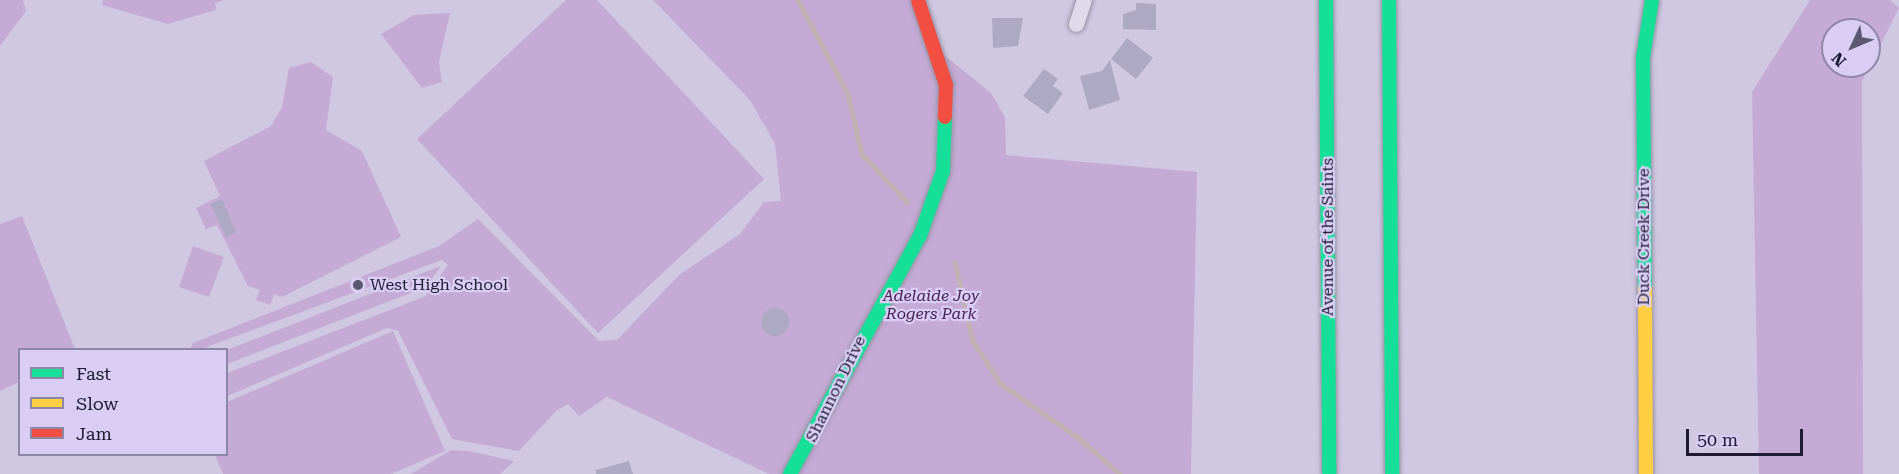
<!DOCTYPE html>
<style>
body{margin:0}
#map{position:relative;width:1899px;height:474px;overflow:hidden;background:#d0c8e2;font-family:"Roboto Serif",serif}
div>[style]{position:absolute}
.green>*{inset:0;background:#c4aad5}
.stream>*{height:4.5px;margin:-2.25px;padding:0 2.25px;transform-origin:2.25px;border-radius:2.25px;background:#c3b2b4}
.building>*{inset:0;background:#ada9c5}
.round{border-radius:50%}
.roads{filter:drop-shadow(0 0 2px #9692a6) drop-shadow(0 0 2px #9692a6)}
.street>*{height:15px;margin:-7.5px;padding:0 7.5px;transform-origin:7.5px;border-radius:7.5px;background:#dedaea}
.fast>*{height:14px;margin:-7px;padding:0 7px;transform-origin:7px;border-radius:7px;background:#16e098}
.slow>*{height:14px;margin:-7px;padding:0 7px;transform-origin:7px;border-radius:7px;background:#ffcf43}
.jam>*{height:14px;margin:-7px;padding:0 7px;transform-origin:7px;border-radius:7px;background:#f24e42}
.dots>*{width:16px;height:16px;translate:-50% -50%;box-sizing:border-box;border:3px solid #d9cdf4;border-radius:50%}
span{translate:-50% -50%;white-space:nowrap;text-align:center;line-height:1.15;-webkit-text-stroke:4.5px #d9cdf4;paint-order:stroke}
.street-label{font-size:16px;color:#1d1b33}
.poi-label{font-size:16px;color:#1d1b33}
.left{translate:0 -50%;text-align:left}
.park-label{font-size:16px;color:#482250;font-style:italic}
.legend{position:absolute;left:18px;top:348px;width:210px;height:108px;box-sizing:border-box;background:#d9cdf4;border:2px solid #8e86a7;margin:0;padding:8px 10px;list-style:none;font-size:18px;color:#1d1b33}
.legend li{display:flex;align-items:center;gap:12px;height:30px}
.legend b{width:30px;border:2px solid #8e86a7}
.north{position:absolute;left:1821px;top:18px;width:60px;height:60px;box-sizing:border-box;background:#d9cdf4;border:2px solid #8e86a7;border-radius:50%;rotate:226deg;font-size:16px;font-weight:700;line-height:24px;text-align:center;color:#1d1b33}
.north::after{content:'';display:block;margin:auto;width:21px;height:27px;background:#5c5870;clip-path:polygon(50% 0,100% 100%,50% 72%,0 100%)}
.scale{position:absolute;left:1686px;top:429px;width:117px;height:27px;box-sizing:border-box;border:3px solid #1d1b33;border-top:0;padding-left:8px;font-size:18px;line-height:21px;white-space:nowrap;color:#1d1b33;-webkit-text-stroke:4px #d9cdf4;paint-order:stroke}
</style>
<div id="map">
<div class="green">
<i style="clip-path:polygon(0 0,23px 0,26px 11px,0 46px)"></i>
<i style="clip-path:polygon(103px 0,224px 0,215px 3px,216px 10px,168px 24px,102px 5px)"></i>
<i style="clip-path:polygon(566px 0,597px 0,764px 179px,598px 333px,417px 139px)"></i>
<i style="clip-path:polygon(653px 0,918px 0,939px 51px,991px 93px,1005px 117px,1006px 155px,1197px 172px,1191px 474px,769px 474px,607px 397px,579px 416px,568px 404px,556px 411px,519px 451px,452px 439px,398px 331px,387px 328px,227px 396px,227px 373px,426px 296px,448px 265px,442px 260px,201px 349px,190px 350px,193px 343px,439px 246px,478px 219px,599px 341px,617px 340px,679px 275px,740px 234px,764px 202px,781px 201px,775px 144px,750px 100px)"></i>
<i style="clip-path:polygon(evenodd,1810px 0,1890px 0,1899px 8px,1862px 81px,1863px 474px,1759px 474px,1752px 92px,1810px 0,1833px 30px,1869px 30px,1869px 66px,1833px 66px,1833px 30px)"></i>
<i style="clip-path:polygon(450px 13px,439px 62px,442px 82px,422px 88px,381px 34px,414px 15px)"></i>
<i style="clip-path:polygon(311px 62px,333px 77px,326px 130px,362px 151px,401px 237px,282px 297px,274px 294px,270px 305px,256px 300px,260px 290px,248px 286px,217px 225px,206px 229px,196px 208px,220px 196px,204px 161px,271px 126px,282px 107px,289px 68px)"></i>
<i style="clip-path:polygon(22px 216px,75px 349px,20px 350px,19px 382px,0 391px,0 224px)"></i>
<i style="clip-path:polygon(193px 246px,224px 257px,209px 297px,179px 287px)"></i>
<i style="clip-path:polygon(441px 266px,426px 287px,227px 364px,227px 350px)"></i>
<i style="clip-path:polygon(393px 331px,445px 451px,391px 474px,223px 474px,215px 455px,226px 454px,227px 402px)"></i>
<i style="clip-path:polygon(451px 450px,469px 451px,514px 461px,500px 474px,411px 474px)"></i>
</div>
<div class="stream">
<i style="left:798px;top:0;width:106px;rotate:62deg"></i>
<i style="left:848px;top:94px;width:62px;rotate:76.9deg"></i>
<i style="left:862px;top:154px;width:66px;rotate:46.8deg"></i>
<i style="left:955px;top:262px;width:81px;rotate:77.2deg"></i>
<i style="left:973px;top:341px;width:51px;rotate:56.9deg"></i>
<i style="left:1001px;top:384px;width:95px;rotate:34.7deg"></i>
<i style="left:1079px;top:438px;width:55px;rotate:41.3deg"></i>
</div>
<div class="building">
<i style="clip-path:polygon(1136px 3px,1156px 4px,1156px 30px,1123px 29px,1123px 14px,1136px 10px)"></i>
<i style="clip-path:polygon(992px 18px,1023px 18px,1018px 46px,993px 48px)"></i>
<i style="clip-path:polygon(1127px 38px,1153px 58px,1136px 79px,1111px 59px)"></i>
<i style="clip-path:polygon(1110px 60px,1120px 100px,1089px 110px,1080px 76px,1102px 71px)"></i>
<i style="clip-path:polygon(1044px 69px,1058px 79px,1053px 86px,1063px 93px,1048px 114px,1023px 96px)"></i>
<i style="clip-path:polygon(222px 199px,236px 232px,226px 237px,211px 204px)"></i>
<i class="round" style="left:761px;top:308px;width:28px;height:28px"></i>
<i style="clip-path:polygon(629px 461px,633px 474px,596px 474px,596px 470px)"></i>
</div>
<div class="roads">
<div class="street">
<i style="left:1076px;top:24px;width:25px;rotate:-72deg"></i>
</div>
<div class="fast">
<i style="left:1326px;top:0;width:474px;rotate:89.6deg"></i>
<i style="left:1389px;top:0;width:474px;rotate:89.6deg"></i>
<i style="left:1645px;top:289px;width:231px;rotate:-90.5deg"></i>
<i style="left:1643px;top:58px;width:59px;rotate:-81.2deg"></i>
<i style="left:790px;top:474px;width:271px;rotate:-61.4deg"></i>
<i style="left:920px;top:236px;width:69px;rotate:-70.5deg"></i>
<i style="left:943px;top:171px;width:54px;rotate:-87.9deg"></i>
</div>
<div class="slow">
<i style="left:1645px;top:289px;width:185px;rotate:89.7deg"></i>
</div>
<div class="jam">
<i style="left:918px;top:0;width:89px;rotate:71.8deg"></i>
<i style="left:946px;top:85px;width:32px;rotate:92deg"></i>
</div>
</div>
<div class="dots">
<i style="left:358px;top:285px;background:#5c5870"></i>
</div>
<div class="street-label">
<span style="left:1328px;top:237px;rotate:-90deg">Avenue of the Saints</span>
<span style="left:1644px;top:237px;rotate:-90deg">Duck Creek Drive</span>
<span style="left:836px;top:389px;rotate:-64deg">Shannon Drive</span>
</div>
<div class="poi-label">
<span class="left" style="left:370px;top:285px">West High School</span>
</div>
<div class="park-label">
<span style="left:931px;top:305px">Adelaide Joy<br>Rogers Park</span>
</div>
<ul class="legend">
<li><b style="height:8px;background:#16e098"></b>Fast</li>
<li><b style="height:8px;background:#ffcf43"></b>Slow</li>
<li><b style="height:8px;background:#f24e42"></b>Jam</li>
</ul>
<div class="north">N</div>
<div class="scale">50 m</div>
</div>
